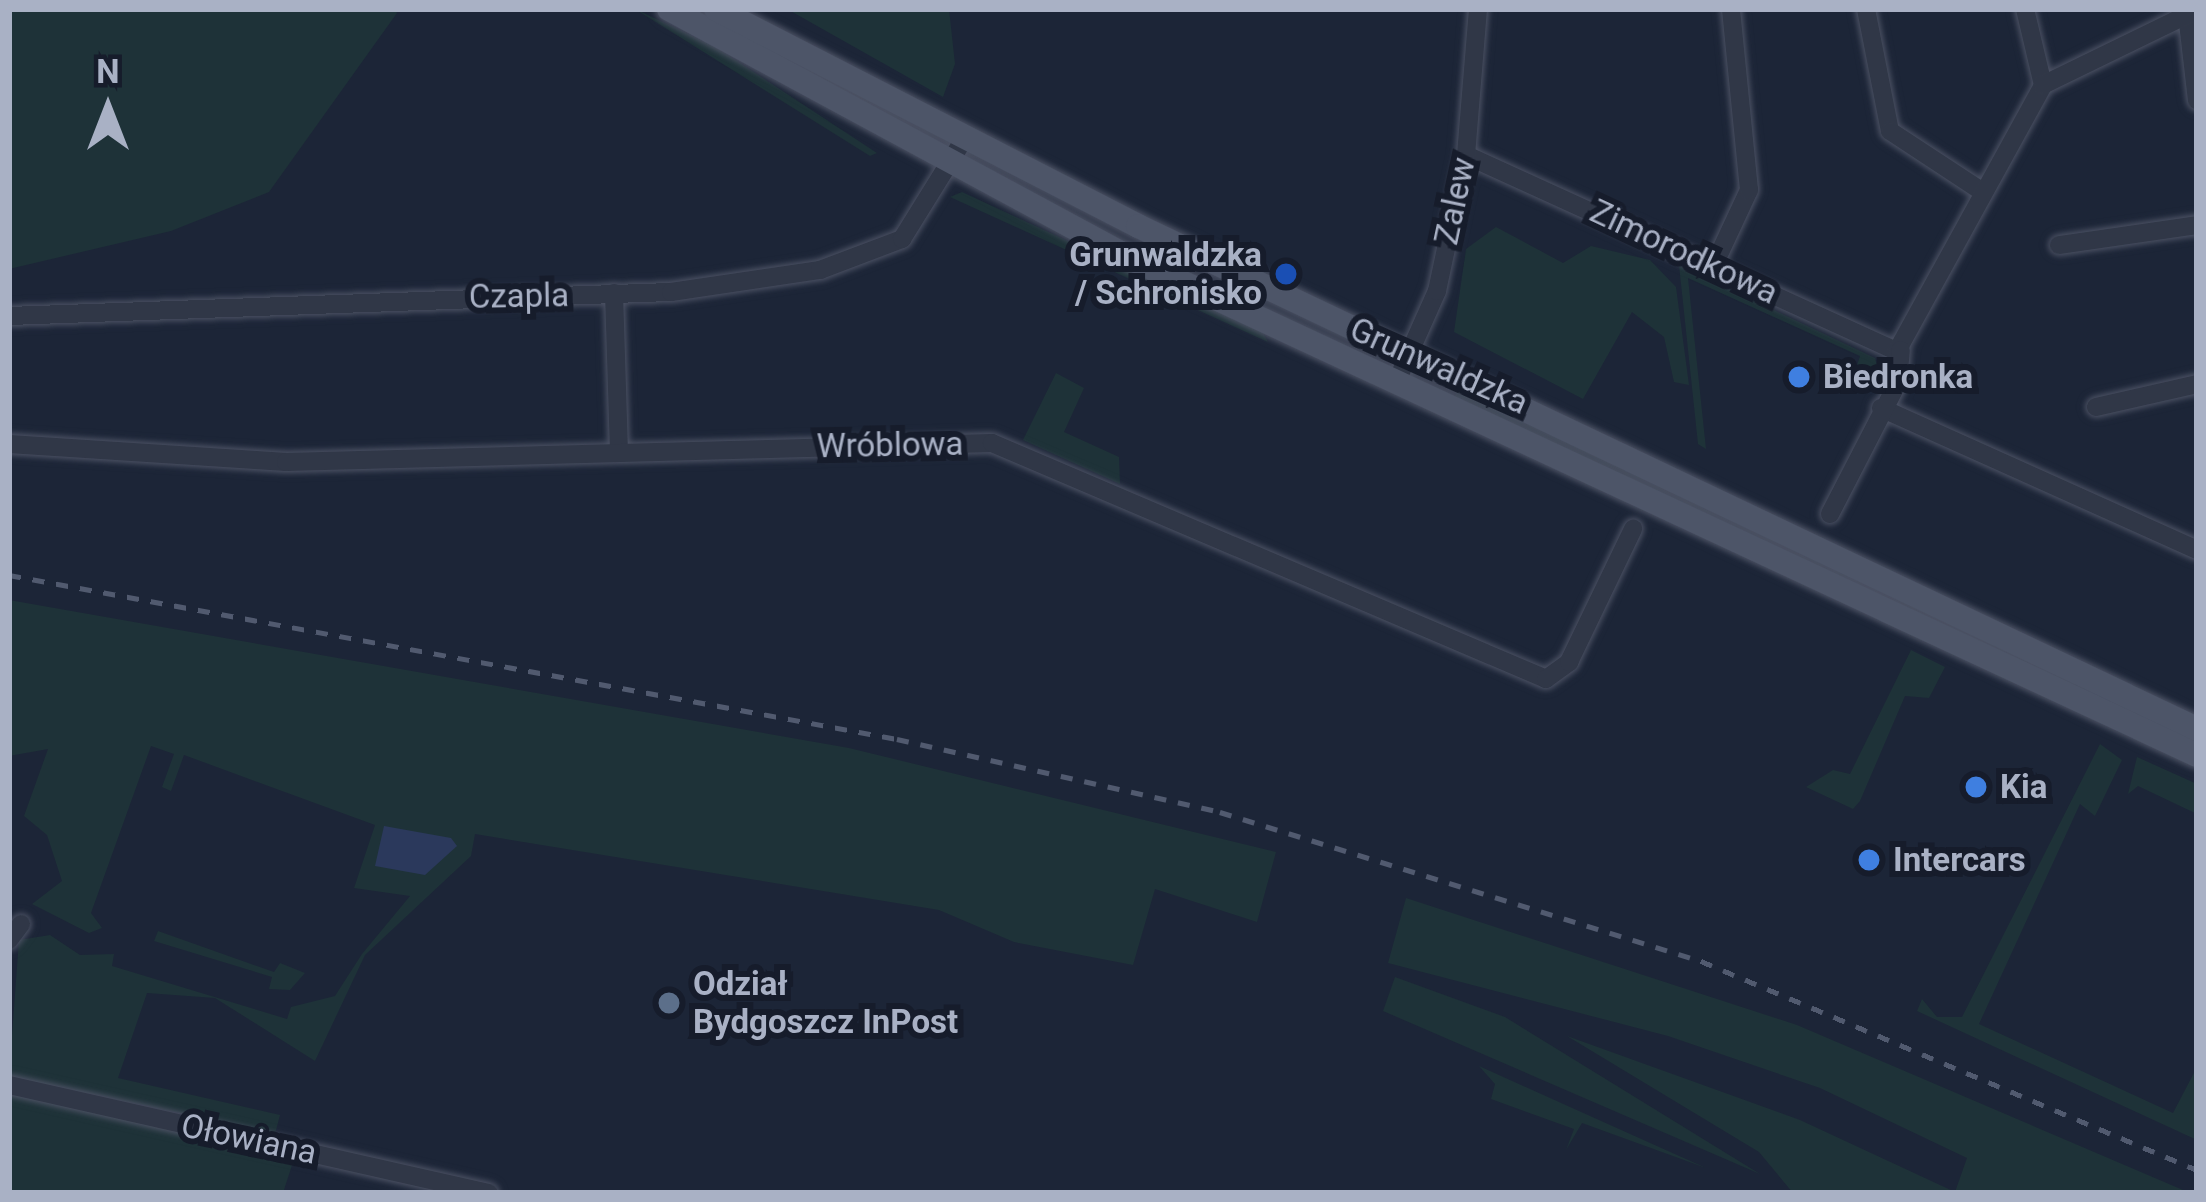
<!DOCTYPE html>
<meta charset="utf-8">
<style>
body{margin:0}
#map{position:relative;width:2206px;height:1202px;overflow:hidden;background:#1c2537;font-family:Roboto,sans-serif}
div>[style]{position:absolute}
.green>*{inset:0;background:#1e3238}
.water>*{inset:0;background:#2b395c}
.roads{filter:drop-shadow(0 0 3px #4b5163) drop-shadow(0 0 3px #4b5163)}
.minor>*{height:18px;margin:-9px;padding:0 9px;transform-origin:9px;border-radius:9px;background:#303747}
.major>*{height:24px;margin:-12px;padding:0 12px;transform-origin:12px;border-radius:12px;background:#4d5568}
.rail>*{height:4.5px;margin-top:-2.25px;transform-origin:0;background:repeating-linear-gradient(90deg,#515a6f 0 12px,transparent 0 24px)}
.dots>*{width:33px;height:33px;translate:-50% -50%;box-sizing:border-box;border:6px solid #161c2b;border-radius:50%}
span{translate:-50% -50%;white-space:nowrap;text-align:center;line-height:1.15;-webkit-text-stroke:12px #161c2b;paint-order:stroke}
.street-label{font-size:33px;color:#a9b1c5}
.poi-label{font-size:33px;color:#a9b1c5;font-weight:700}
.right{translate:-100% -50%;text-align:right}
.left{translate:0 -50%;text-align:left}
.frame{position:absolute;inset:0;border:12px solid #a9b1c5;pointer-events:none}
.north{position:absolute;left:48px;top:48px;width:120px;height:120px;-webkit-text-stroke:9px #161c2b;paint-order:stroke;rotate:0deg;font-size:33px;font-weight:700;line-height:48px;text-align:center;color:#a9b1c5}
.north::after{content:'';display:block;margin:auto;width:42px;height:54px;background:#a9b1c5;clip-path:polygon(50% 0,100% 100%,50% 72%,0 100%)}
</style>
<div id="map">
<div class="green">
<i style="clip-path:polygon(9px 9px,394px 9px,397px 13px,269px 192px,171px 231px,9px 269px)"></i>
<i style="clip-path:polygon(635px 9px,714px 46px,877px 153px,870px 156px)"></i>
<i style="clip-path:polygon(787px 9px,949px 9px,955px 64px,943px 97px)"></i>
<i style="clip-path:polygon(962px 192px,1262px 331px,1268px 342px,950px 197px)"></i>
<i style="clip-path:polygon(1496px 227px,1563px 263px,1591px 246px,1650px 260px,1676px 287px,1689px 385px,1674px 382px,1664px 337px,1632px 312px,1583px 399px,1454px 332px,1466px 249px)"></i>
<i style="clip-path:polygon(1679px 265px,1875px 358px,1881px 380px,1856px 368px,1860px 356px,1688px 278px,1706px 449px,1698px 444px)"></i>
<i style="clip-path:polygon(1056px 373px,1084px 388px,1064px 432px,1119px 457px,1120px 484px,1023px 440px)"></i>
<i style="clip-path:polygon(1459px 388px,2197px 738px,2197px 744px,1453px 400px)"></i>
<i style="clip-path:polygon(9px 600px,849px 748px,1276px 852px,1257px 922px,1155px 889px,1133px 965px,1014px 942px,939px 910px,475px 834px,471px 856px,365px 955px,315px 1061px,215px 998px,147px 993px,118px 1078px,280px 1115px,275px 1134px,9px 1076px,19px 940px,50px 935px,80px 955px,114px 954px,112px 966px,287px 1019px,291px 1007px,335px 996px,362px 954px,410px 896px,354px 888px,375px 825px,184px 755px,171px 791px,162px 787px,174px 754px,151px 746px,91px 913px,102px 928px,89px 933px,32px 904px,62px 881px,47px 835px,24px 816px,48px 749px,9px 756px)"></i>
<i style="clip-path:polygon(1911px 650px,1945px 667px,1929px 698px,1905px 696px,1860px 801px,1853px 809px,1806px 787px,1833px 770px,1850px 774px)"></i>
<i style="clip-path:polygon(2100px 744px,2122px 760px,2095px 816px,2080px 804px,1979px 1024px,2173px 1113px,2197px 1067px,2197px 1140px,1917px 1011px,1922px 999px,1937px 1017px,1962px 1017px)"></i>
<i style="clip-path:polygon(2137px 757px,2197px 784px,2197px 814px,2138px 786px,2128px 794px)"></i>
<i style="clip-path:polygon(1406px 898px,1797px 1025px,2190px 1193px,1793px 1193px,1759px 1152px,1567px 1036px,1800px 1120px,1955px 1192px,1967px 1158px,1820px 1088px,1668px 1036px,1388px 963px)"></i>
<i style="clip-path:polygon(158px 931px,274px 972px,280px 963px,305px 973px,290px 990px,269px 989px,272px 977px,154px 941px)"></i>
<i style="clip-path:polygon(1395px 977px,1505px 1017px,1760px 1174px,1383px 1011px)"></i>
<i style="clip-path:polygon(1479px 1066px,1570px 1107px,1706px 1168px,1582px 1123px,1566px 1150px,1574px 1129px,1491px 1099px,1495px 1084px)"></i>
<i style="clip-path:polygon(9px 1092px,294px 1159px,283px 1193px,9px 1193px)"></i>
</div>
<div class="water">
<i style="clip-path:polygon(384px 826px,451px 838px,457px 846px,425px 875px,375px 866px)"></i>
</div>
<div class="roads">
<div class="minor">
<i style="left:1866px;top:9px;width:124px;rotate:78.9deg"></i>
<i style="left:1890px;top:131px;width:111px;rotate:33.3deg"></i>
<i style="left:2025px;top:9px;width:78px;rotate:76.7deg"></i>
<i style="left:2187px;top:14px;width:87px;rotate:83.4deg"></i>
<i style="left:1466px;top:155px;width:473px;rotate:24.5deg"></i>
<i style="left:1897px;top:351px;width:303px;rotate:-61.2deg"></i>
<i style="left:2043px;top:85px;width:171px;rotate:-26deg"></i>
<i style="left:2059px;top:245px;width:139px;rotate:-8.2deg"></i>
<i style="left:1714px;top:265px;width:83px;rotate:-65deg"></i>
<i style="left:1749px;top:190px;width:182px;rotate:-95.7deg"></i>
<i style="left:614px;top:293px;width:158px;rotate:88.2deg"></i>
<i style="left:9px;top:316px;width:662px;rotate:-2.08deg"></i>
<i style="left:671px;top:292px;width:151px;rotate:-8.4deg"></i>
<i style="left:820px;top:270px;width:88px;rotate:-20.7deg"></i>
<i style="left:902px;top:239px;width:118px;rotate:-58.2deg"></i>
<i style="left:1396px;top:383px;width:101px;rotate:-66deg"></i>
<i style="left:1437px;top:291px;width:139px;rotate:-78deg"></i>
<i style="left:1466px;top:155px;width:146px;rotate:-85.3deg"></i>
<i style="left:2096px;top:407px;width:104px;rotate:-12.8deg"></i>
<i style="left:1881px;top:408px;width:346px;rotate:24.2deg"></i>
<i style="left:9px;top:444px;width:278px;rotate:3.7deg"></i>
<i style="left:286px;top:462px;width:706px;rotate:-1.54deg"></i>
<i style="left:992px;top:443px;width:602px;rotate:23.07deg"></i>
<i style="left:1546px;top:679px;width:29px;rotate:-36deg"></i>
<i style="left:1569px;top:662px;width:148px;rotate:-64.3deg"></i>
<i style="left:1830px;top:514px;width:148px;rotate:-62.7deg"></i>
<i style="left:1898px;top:382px;width:32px;rotate:-85deg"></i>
<i style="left:9px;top:940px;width:20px;rotate:-53deg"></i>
<i style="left:9px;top:1085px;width:492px;rotate:12.7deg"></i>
</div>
<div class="major">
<i style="left:669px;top:9px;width:526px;rotate:28.37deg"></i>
<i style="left:1132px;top:259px;width:1175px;rotate:24.97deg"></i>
<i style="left:716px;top:9px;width:475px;rotate:27.2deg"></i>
<i style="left:1138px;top:226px;width:1172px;rotate:25.41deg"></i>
</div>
</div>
<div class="rail">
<i style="left:9px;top:575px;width:903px;rotate:10.46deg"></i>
<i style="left:897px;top:739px;width:331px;rotate:12.7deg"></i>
<i style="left:1220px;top:812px;width:504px;rotate:17.21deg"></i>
<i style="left:1701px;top:961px;width:538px;rotate:22.85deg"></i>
</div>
<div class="dots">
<i style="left:1286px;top:274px;background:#1a4fb4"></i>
<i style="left:1799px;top:377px;background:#3f7fe0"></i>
<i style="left:1976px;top:787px;background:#3f7fe0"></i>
<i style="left:1869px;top:860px;background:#3f7fe0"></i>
<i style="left:669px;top:1003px;background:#5c6f8a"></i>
</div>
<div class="street-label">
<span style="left:1455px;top:201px;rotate:-78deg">Zalew</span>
<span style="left:1684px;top:252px;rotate:25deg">Zimorodkowa</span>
<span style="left:519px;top:296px;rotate:-1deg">Czapla</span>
<span style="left:1439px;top:366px;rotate:24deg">Grunwaldzka</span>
<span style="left:890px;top:445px;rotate:-1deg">Wróblowa</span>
<span style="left:249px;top:1139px;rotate:12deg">Ołowiana</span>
</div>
<div class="poi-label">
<span class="right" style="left:1262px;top:274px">Grunwaldzka<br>/ Schronisko</span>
<span class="left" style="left:1823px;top:377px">Biedronka</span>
<span class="left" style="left:2000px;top:787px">Kia</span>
<span class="left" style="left:1893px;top:860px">Intercars</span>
<span class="left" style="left:693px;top:1003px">Odział<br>Bydgoszcz InPost</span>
</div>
<div class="frame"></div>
<div class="north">N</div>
</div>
